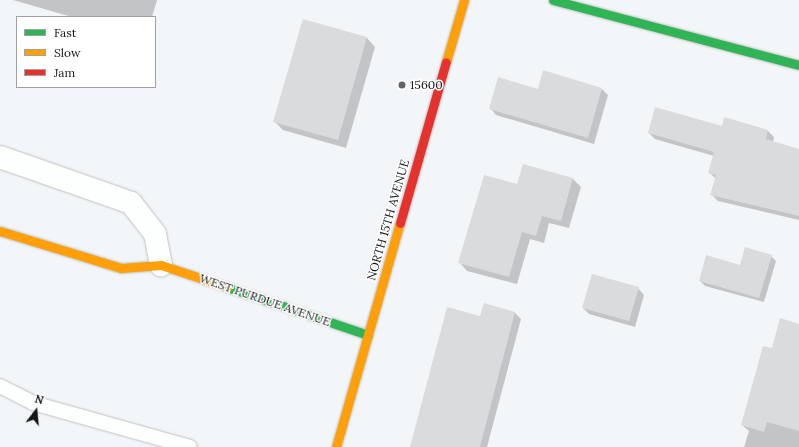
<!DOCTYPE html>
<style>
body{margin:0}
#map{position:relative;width:799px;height:447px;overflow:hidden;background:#f3f6f8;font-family:Lora,serif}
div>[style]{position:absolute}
.shadow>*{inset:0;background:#0003}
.building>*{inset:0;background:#dadbdc}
.roads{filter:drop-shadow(0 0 1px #c0c2c4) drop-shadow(0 0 1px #c0c2c4)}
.lane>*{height:14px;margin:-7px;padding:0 7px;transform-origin:7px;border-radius:7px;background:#fdfefe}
.street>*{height:22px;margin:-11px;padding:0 11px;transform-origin:11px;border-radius:11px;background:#fdfefe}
.fast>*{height:9px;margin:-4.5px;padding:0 4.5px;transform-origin:4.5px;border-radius:4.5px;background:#30b455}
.slow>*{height:9px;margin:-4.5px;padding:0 4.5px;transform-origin:4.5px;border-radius:4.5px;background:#ff9f0a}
.jam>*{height:9px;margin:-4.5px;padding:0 4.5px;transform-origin:4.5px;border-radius:4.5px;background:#e5322d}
.dots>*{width:11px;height:11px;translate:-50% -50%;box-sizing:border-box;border:2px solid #fff;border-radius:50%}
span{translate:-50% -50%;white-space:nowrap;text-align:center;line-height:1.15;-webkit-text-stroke:3px #fff;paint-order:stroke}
.poi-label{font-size:12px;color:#121415}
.left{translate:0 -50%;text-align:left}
.street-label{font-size:12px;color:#121415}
.legend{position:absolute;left:16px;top:16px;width:140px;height:72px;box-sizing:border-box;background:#fff;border:1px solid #a0a1a1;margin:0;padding:5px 7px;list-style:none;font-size:12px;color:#121415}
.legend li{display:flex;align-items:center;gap:8px;height:20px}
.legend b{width:20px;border:1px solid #a0a1a1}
.north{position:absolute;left:16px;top:391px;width:40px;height:40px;-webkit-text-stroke:3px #fff;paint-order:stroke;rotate:16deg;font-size:11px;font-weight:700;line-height:16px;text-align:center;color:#121415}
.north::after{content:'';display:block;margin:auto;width:14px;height:18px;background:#121415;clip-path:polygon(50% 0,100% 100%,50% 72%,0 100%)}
</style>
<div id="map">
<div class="shadow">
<i style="clip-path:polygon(13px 0,157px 0,152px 17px,72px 17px)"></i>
<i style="clip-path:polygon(303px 20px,367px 38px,375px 47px,346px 148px,283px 130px,274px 121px)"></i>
<i style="clip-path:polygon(602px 89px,608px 95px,594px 144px,496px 115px,490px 108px,538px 90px)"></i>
<i style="clip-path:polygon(725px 119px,768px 131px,774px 137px,773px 142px,799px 150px,799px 220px,718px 201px,712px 195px,716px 179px,710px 173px,714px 156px,655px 139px,649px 133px,723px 127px)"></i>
<i style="clip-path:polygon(524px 165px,573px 179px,581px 187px,569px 228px,549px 223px,544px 243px,530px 239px,517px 284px,467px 271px,460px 263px,518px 186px)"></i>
<i style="clip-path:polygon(771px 256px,776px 261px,764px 302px,705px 286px,700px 281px)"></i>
<i style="clip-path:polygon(638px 288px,644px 295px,635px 327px,589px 314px,583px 308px)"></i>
<i style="clip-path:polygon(515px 313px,521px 319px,487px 447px,410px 447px,481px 318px)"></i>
<i style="clip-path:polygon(799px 325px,799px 447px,744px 447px,749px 431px,742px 425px,772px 349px)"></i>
</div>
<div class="building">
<i style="clip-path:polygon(303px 19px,367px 37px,338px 140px,273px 122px)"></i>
<i style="clip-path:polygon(543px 70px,602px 88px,588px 138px,489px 109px,498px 77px,538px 89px)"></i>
<i style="clip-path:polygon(655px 107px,722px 126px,724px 117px,768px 130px,766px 139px,799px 149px,799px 216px,710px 195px,716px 175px,708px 173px,714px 152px,648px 133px)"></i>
<i style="clip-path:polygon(523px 164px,573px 178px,561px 221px,542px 216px,536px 236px,522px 232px,509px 277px,458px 263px,484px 175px,517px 184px)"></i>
<i style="clip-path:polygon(745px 247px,772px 255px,759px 298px,699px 281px,706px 255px,740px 265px)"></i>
<i style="clip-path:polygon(592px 274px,639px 287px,629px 321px,582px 308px)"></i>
<i style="clip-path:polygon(484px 303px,515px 312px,480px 447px,410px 447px,447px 307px,480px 316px)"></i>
<i style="clip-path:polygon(780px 318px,799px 324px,799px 431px,767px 422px,764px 432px,741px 425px,763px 346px,772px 348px)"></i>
</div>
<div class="roads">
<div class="lane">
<i style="left:0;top:386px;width:37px;rotate:27deg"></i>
<i style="left:33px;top:403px;width:163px;rotate:15.7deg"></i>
</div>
<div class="street">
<i style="left:0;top:157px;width:139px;rotate:19.3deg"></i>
<i style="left:131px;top:203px;width:39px;rotate:52deg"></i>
<i style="left:155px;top:234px;width:32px;rotate:79deg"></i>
</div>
<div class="fast">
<i style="left:553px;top:0;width:254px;rotate:14.8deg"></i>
<i style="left:227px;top:287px;width:149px;rotate:18.8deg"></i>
</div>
<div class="slow">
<i style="left:446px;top:62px;width:65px;rotate:-73.8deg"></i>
<i style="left:0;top:231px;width:127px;rotate:17deg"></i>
<i style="left:121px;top:268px;width:40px;rotate:-4.3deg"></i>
<i style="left:161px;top:265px;width:70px;rotate:18.4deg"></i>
<i style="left:336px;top:447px;width:233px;rotate:-74.1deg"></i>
</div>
<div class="jam">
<i style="left:400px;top:223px;width:167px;rotate:-74.1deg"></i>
</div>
</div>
<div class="dots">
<i style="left:402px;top:85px;background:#616364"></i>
</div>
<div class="poi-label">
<span class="left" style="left:410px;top:85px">15600</span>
</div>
<div class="street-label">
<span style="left:388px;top:220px;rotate:-74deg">NORTH 15TH AVENUE</span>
<span style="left:265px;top:300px;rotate:19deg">WEST PURDUE AVENUE</span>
</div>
<ul class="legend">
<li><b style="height:5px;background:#30b455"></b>Fast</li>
<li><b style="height:5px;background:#ff9f0a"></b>Slow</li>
<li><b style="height:5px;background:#e5322d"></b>Jam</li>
</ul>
<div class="north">N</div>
</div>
